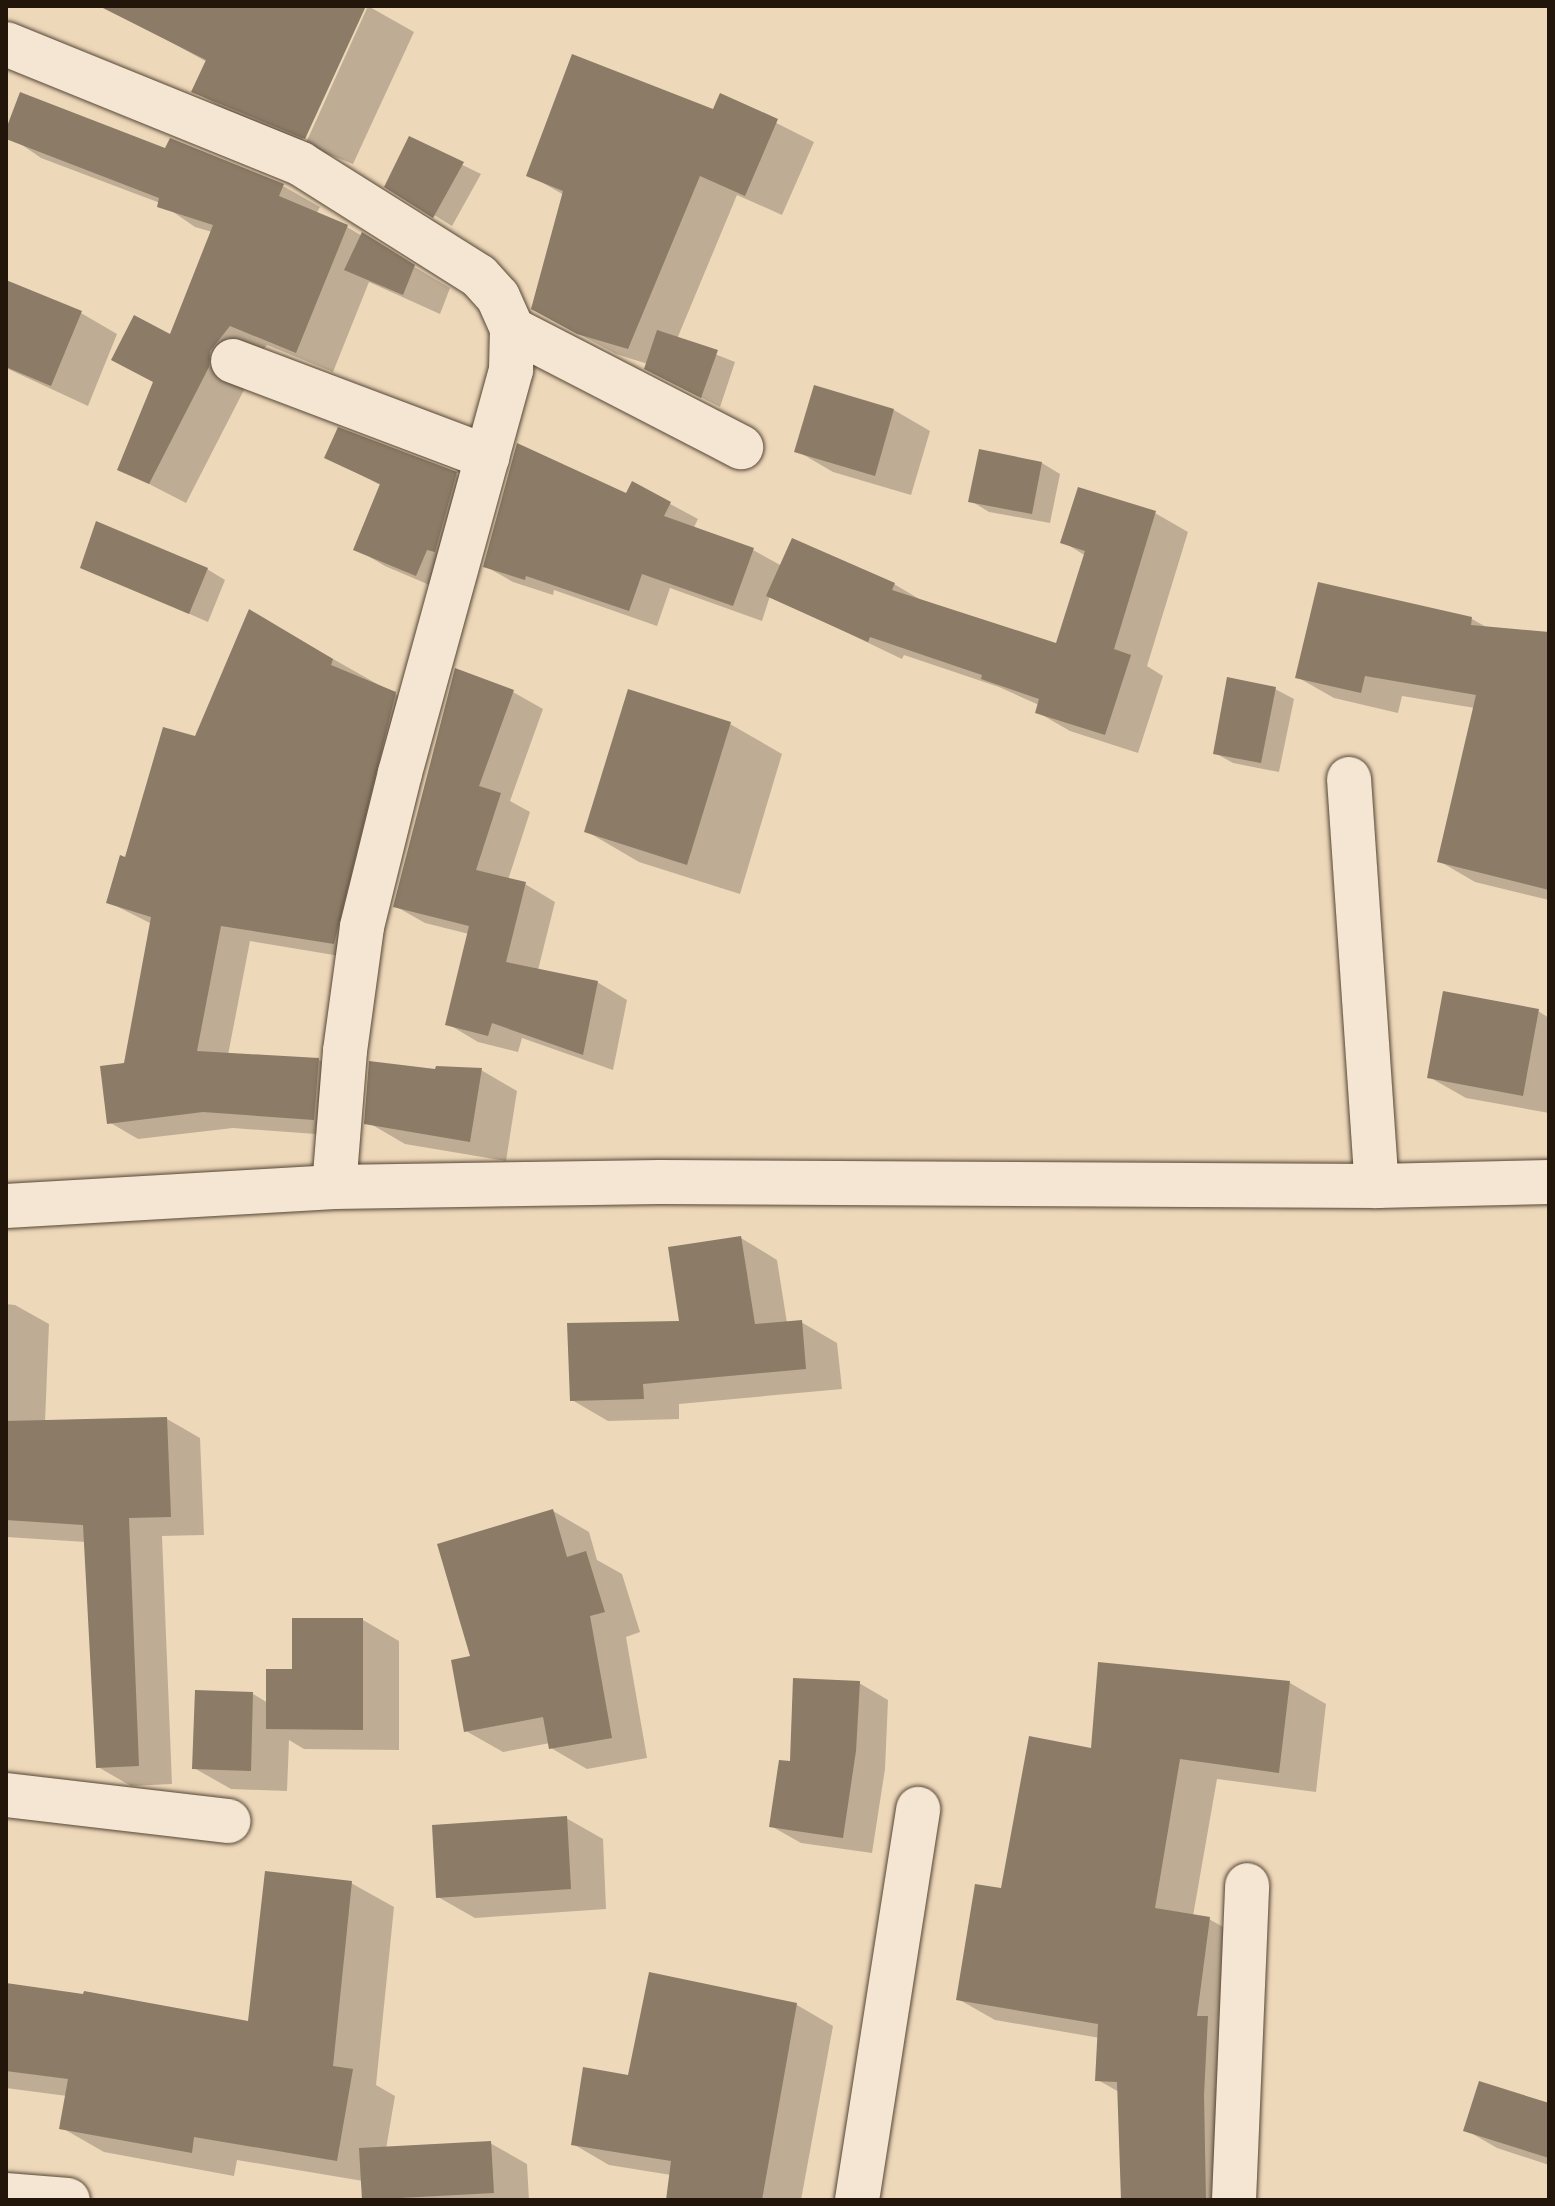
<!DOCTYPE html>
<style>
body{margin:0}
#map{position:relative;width:1555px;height:2206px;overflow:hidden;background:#eed8ba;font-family:"Gentium Book Plus",serif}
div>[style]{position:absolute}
.shadow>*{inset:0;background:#0003}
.building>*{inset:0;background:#8c7b66}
.roads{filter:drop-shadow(0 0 2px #554636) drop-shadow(0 0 2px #554636)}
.minor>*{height:44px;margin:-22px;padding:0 22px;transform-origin:22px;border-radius:22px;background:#f4e6d2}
span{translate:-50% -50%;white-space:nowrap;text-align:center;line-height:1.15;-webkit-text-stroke:7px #f4e6d2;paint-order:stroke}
.frame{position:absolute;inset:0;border:8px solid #22160a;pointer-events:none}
</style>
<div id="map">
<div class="shadow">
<i style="clip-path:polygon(147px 6px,364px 6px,301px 143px,241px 119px,193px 91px,207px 62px,138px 24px)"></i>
<i style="clip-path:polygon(368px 6px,414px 32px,353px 164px,305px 145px)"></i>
<i style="clip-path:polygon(721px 95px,814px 142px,782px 215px,737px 195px,677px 339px,735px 362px,720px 407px,665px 379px,648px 364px,616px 354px,534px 310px,564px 195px,529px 175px,714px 112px)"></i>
<i style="clip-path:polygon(6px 134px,166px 150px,171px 140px,283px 186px,320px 207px,316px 214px,347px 227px,450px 288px,440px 314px,369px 282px,333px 372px,267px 345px,246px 373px,245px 388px,186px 503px,120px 469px,212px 232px,195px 227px,160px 203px,41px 158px)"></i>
<i style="clip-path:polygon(409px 139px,481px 174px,452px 226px,387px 186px)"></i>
<i style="clip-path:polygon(81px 313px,117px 334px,88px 406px,6px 368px,6px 315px)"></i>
<i style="clip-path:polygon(894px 410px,930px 431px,911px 495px,833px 472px,797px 451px)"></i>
<i style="clip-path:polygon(327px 457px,456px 474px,485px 491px,446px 592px,385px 566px,356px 549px,382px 486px)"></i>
<i style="clip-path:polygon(1042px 463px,1060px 474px,1050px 523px,989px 512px,971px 501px)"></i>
<i style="clip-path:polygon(633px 484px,698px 519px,693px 529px,753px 550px,782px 566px,894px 584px,926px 603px,1058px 646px,1086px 556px,1063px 542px,1155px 513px,1188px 532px,1147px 666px,1163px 676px,1138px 753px,1070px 731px,1037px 712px,1039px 705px,999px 687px,904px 655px,902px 659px,770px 596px,762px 621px,670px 588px,657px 626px,554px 590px,553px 595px,513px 582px,485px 566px,627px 496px)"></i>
<i style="clip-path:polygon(82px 567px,207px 569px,225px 580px,208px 622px)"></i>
<i style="clip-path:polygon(250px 612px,425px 711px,364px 960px,250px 941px,228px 1055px,319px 1060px,348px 1077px,343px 1136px,233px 1128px,138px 1139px,109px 1122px,125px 1065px,152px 924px,108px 902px,127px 859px,196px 739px)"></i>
<i style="clip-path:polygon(1472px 619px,1488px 628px,1549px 634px,1549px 900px,1475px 882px,1439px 861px,1475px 708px,1402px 696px,1398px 713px,1334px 698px,1297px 677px)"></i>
<i style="clip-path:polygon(1275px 689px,1294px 699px,1279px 772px,1233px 763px,1215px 753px)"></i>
<i style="clip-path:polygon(513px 692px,543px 709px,510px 801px,530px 812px,508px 880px,525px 884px,555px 902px,538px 970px,597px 982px,627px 1000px,613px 1070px,522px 1038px,518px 1052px,478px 1042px,448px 1024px,469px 934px,425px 923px,395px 906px)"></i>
<i style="clip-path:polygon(730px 724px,782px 754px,740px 894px,639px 862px,586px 831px)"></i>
<i style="clip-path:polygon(1538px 1011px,1549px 1018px,1549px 1113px,1466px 1098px,1429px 1077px)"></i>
<i style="clip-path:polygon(481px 1070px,517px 1091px,506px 1161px,405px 1144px,369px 1123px,436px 1072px)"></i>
<i style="clip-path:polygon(741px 1238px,777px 1260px,787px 1323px,801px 1322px,837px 1343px,842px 1389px,679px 1404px,679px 1419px,608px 1421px,572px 1400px,682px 1323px)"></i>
<i style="clip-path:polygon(6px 1304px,15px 1305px,49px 1324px,45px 1422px,167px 1419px,200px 1438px,204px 1535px,162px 1536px,172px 1784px,131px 1786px,98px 1767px,86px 1542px,6px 1537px)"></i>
<i style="clip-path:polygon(553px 1511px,589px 1532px,597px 1560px,622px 1574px,640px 1632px,626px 1637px,647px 1758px,587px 1769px,551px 1748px,550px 1743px,503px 1752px,466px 1731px,472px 1658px)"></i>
<i style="clip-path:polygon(363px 1620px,399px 1641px,399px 1750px,304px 1749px,289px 1740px,287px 1791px,231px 1789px,194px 1768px,253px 1694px,268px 1703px,294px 1671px)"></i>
<i style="clip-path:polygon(859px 1683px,888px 1700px,885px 1769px,872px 1853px,801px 1843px,771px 1826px,792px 1764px)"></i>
<i style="clip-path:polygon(1290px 1683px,1326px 1704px,1316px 1792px,1217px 1779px,1193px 1916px,1209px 1919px,1246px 1940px,1242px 2200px,1123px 2200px,1119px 2092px,1098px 2080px,1100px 2038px,995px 2020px,958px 1999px,1003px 1890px,1092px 1750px)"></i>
<i style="clip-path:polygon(566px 1818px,603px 1839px,606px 1909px,475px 1918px,438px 1897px)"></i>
<i style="clip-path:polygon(351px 1883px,394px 1907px,376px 2085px,395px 2096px,386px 2149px,490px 2143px,527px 2164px,529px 2200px,367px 2200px,363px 2181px,237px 2160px,234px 2176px,104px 2152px,62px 2128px,67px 2096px,6px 2088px,6px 1985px,250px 2023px)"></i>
<i style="clip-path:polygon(651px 1974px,797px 2005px,833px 2026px,801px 2200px,668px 2200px,671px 2175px,609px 2165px,573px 2144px,629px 2077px)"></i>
<i style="clip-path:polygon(1549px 2105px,1549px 2165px,1497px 2148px,1466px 2130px)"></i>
</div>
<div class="building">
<i style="clip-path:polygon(99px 6px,366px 6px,305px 139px,191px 92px,206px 60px)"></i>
<i style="clip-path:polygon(572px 54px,713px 109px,720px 93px,778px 119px,745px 196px,700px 176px,628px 349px,577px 334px,531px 309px,563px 191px,526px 176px)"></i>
<i style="clip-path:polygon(20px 92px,165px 148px,170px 138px,284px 184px,279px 196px,348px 225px,296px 353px,230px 326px,210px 351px,209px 367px,149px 484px,117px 470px,153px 382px,111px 360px,134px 315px,170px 334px,213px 225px,157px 207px,159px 198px,6px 139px,6px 129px)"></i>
<i style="clip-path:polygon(409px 136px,464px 162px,433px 218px,384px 187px)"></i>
<i style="clip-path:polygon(362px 232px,415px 265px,403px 295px,344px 270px)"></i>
<i style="clip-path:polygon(6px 280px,82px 311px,51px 386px,6px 367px)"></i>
<i style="clip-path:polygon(657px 330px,718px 350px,701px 398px,644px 369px)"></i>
<i style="clip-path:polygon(814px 385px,894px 409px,875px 476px,794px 452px)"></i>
<i style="clip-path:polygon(338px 427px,457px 472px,435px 552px,427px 550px,416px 576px,353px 550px,380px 484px,324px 458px)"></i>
<i style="clip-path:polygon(517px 443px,626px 493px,632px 481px,671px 502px,664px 516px,754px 548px,733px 606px,642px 574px,629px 611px,526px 576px,525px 580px,483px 567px)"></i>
<i style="clip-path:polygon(979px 449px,1042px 462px,1032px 514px,968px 502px)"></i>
<i style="clip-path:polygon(1078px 487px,1156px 511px,1114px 649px,1131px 655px,1105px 735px,1035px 713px,1039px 699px,981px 679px,982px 675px,870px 637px,868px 642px,766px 596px,792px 538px,895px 583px,892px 590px,1056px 643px,1085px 551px,1060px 543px)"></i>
<i style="clip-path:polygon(96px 521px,208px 568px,189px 614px,80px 568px)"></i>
<i style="clip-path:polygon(1318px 582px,1472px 617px,1471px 625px,1549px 632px,1549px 890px,1437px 862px,1476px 695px,1365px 676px,1361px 693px,1295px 678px)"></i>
<i style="clip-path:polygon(249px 609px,333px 659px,331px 665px,396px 692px,334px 944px,221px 926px,197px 1051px,319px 1058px,314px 1120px,203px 1112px,107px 1124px,100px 1066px,124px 1063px,151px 917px,106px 903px,120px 855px,125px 857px,163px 727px,195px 736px)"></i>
<i style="clip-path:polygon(455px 668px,514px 690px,479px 786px,501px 793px,476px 870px,526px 882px,506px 962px,598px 981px,583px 1055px,492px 1023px,488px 1036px,445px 1025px,469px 926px,393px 907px)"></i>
<i style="clip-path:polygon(1227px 677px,1276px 687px,1261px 763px,1213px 754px)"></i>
<i style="clip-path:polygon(628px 689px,731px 722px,687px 865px,584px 832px)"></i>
<i style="clip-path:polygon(1443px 991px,1539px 1009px,1523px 1096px,1427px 1078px)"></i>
<i style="clip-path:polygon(369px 1061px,435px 1069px,436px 1066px,482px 1068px,470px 1142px,364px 1124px)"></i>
<i style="clip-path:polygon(741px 1236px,755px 1324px,802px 1320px,806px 1369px,643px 1384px,644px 1399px,570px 1401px,567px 1323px,679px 1321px,668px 1247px)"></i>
<i style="clip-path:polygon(167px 1417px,171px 1517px,129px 1518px,139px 1766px,96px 1768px,83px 1525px,6px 1520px,6px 1421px)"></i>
<i style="clip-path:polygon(553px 1509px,567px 1557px,586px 1551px,605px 1612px,590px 1616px,612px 1738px,549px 1749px,543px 1717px,464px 1732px,451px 1660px,470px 1656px,437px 1544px)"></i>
<i style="clip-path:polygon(292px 1618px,363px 1618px,363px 1730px,266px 1729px,266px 1669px,292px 1669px)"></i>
<i style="clip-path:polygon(1098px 1662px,1290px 1681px,1279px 1773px,1180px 1759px,1155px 1908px,1210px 1917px,1197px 2016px,1208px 2016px,1204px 2095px,1206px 2200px,1121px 2200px,1117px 2082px,1095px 2081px,1098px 2024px,956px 2000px,975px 1884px,1001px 1888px,1029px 1736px,1091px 1748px)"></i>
<i style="clip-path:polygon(793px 1678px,860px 1681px,856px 1751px,843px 1838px,769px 1827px,779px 1760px,790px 1761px)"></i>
<i style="clip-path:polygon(195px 1690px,253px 1692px,251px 1771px,192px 1769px)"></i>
<i style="clip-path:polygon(567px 1816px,571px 1889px,436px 1898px,432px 1825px)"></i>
<i style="clip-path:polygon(265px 1871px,352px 1881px,333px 2066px,353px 2069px,337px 2161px,194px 2137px,192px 2153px,59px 2129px,68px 2079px,6px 2071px,6px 1983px,83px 1994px,84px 1991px,248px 2021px)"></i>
<i style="clip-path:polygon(649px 1972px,797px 2003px,762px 2200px,666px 2200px,671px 2161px,571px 2145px,583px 2067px,628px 2075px)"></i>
<i style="clip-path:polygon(1479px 2081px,1549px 2103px,1549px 2158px,1463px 2131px)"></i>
<i style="clip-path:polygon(491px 2141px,494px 2193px,362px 2200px,359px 2148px)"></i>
</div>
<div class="roads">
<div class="minor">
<i style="left:6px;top:44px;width:318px;rotate:22.1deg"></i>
<i style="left:301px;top:164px;width:210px;rotate:32.2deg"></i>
<i style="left:479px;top:276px;width:28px;rotate:48deg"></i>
<i style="left:498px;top:297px;width:35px;rotate:66deg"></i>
<i style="left:512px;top:329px;width:41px;rotate:91.4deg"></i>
<i style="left:511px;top:370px;width:418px;rotate:105.4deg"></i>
<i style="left:400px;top:773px;width:159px;rotate:103.9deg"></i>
<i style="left:362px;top:927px;width:125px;rotate:97.8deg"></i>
<i style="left:345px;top:1051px;width:136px;rotate:94.6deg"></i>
<i style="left:512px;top:329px;width:258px;rotate:27.3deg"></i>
<i style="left:233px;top:361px;width:272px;rotate:20.7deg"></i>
<i style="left:1349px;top:779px;width:408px;rotate:86.1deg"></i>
<i style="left:6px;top:1206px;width:329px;rotate:-3.3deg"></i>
<i style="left:334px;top:1187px;width:326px;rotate:-0.9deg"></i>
<i style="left:660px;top:1182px;width:717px;rotate:0.32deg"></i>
<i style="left:1377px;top:1186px;width:172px;rotate:-1.3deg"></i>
<i style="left:6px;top:1795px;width:224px;rotate:6.7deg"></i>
<i style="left:6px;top:2195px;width:62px;rotate:4.6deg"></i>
<i style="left:857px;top:2200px;width:396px;rotate:-81.1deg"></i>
<i style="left:1234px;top:2200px;width:315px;rotate:-87.6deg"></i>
</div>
</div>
<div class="frame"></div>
</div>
